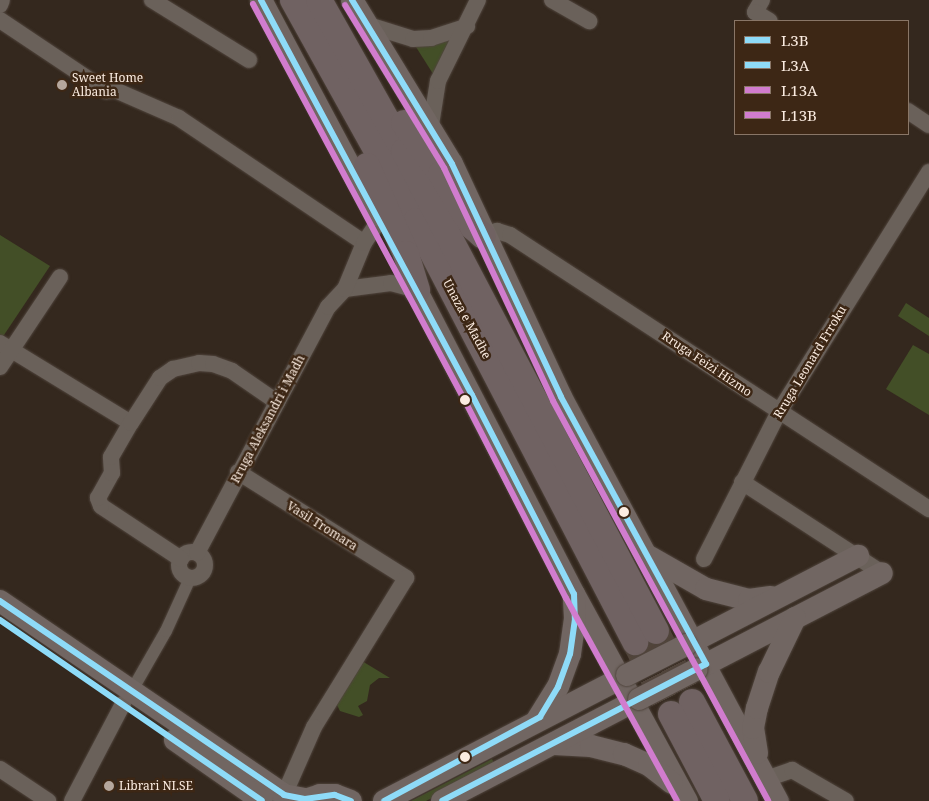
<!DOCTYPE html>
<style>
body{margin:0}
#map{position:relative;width:929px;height:801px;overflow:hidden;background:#34281e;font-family:"Noto Serif",serif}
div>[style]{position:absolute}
.green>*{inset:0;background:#434f27}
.trunk-tunnel>*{height:26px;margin-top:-13px;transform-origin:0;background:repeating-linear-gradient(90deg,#52453b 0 26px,transparent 0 39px)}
.roads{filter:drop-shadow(0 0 1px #50453d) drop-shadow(0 0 1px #50453d)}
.pedestrian>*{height:12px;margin:-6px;padding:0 6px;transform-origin:6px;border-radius:6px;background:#6a615a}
.minor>*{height:16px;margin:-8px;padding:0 8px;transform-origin:8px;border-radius:8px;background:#6a615a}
.minor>.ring{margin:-8px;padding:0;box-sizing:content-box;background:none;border:16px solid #6a615a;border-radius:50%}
.secondary>*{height:22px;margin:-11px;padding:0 11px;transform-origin:11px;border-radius:11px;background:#716662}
.trunk>*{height:26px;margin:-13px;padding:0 13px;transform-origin:13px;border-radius:13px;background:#706262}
.bridges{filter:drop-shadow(0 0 1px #50453d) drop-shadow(0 0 1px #50453d)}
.secondary-bridge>*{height:22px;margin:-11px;padding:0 11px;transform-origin:11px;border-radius:11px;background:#716662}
.bus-1>*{height:6px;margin:-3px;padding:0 3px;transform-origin:3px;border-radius:3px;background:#8edbf8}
.bus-2>*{height:6px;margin:-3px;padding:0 3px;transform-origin:3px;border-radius:3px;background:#8edbf8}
.bus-3>*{height:6px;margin:-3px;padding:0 3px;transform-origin:3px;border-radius:3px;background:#d17cce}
.bus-4>*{height:6px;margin:-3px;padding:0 3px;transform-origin:3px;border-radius:3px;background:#d17cce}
.dots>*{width:14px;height:14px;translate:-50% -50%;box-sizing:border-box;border:2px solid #3d2715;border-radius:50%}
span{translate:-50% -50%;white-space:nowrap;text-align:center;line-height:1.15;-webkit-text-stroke:5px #3d2715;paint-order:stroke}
.poi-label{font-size:12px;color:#fbece1}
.left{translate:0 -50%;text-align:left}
.street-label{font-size:12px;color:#fbece1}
.legend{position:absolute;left:734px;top:20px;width:175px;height:115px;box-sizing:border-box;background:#3d2715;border:1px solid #897667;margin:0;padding:6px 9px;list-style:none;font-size:15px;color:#fbece1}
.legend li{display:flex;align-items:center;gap:10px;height:25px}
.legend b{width:25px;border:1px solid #897667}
</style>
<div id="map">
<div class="green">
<i style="clip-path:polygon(456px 38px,435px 77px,416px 47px)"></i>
<i style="clip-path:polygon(0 235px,50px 266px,2px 338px,0 337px)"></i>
<i style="clip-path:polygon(906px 303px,929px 318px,929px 336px,898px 316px)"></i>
<i style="clip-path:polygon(913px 345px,929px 354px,929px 415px,886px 389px)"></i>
<i style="clip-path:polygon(362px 661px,390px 678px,379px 678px,370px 685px,367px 701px,358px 706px,363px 715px,359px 717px,340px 711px,337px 705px)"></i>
<i style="clip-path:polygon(492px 759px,495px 765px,426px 801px,411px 801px)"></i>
</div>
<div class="trunk-tunnel">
<i style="left:656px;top:631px;width:80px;rotate:63.1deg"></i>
<i style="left:635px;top:642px;width:80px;rotate:63.4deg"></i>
</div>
<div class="roads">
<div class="pedestrian">
<i style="left:131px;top:692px;width:70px;rotate:-60.2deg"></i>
<i style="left:166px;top:631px;width:51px;rotate:-65.5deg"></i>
</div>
<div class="minor">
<i style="left:152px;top:0;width:114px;rotate:31.7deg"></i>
<i style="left:552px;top:0;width:43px;rotate:29.6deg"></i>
<i style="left:762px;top:0;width:14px;rotate:120deg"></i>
<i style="left:755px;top:12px;width:17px;rotate:31deg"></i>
<i style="left:0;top:5px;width:5px;rotate:-68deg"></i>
<i style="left:0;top:20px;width:128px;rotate:33.8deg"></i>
<i style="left:106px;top:91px;width:9px;rotate:-6deg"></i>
<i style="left:115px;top:90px;width:70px;rotate:23.6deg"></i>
<i style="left:179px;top:118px;width:223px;rotate:34deg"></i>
<i style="left:365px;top:24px;width:50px;rotate:17.4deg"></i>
<i style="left:413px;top:39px;width:18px;rotate:-3deg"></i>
<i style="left:431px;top:38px;width:38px;rotate:-18deg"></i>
<i style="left:908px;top:111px;width:25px;rotate:34deg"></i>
<i style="left:431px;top:125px;width:45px;rotate:-81deg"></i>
<i style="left:438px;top:81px;width:90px;rotate:-63.7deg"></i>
<i style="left:483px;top:236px;width:15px;rotate:-20deg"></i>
<i style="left:497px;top:231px;width:14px;rotate:17deg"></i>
<i style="left:510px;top:235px;width:501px;rotate:33.18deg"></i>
<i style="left:345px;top:289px;width:46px;rotate:-7.4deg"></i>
<i style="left:391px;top:283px;width:27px;rotate:15deg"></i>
<i style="left:0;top:343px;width:153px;rotate:31.4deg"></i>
<i style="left:0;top:367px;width:108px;rotate:-56.3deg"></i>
<i style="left:238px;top:472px;width:199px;rotate:32.2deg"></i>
<i style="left:406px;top:578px;width:175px;rotate:121.7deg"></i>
<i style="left:314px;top:727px;width:74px;rotate:113.8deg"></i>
<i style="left:742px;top:482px;width:167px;rotate:33deg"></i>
<i class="ring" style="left:179px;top:552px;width:10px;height:10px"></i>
<i style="left:197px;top:553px;width:279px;rotate:-62deg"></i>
<i style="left:328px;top:307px;width:25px;rotate:-47deg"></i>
<i style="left:345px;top:289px;width:50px;rotate:-67.6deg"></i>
<i style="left:364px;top:243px;width:27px;rotate:-56deg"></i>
<i style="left:181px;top:559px;width:96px;rotate:-146.5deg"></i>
<i style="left:101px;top:506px;width:9px;rotate:-111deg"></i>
<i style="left:98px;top:498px;width:29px;rotate:-61deg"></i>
<i style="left:112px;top:473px;width:16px;rotate:-94deg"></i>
<i style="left:111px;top:457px;width:39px;rotate:-60deg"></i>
<i style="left:131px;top:423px;width:54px;rotate:-57.2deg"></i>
<i style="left:160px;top:378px;width:16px;rotate:-35deg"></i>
<i style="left:173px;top:369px;width:27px;rotate:-13deg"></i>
<i style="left:199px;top:363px;width:14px;rotate:4deg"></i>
<i style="left:213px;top:364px;width:20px;rotate:20deg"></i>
<i style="left:232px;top:371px;width:55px;rotate:34.6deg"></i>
<i style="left:704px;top:559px;width:165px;rotate:-63deg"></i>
<i style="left:779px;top:412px;width:283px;rotate:-58deg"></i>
<i style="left:0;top:769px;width:58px;rotate:33.7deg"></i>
<i style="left:766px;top:779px;width:28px;rotate:-19deg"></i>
<i style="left:792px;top:770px;width:62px;rotate:29.9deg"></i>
<i style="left:72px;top:801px;width:110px;rotate:-62.3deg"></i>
</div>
<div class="secondary">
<i style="left:261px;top:0;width:244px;rotate:61.9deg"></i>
<i style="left:352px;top:0;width:192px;rotate:58.6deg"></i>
<i style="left:452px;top:164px;width:257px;rotate:64.9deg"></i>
<i style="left:561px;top:397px;width:459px;rotate:61.8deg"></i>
<i style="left:408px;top:274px;width:360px;rotate:62.6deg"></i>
<i style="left:574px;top:594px;width:236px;rotate:61.4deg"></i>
<i style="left:650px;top:557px;width:64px;rotate:29.7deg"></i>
<i style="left:706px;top:589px;width:44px;rotate:14.3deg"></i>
<i style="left:749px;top:600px;width:22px;rotate:-8deg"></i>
<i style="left:0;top:601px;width:344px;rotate:34.3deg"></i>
<i style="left:284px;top:795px;width:21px;rotate:11deg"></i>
<i style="left:686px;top:645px;width:194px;rotate:-27.4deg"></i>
<i style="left:697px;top:669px;width:208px;rotate:-27.4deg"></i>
<i style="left:537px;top:720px;width:39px;rotate:-58deg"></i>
<i style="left:558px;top:687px;width:35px;rotate:-70deg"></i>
<i style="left:570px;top:654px;width:35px;rotate:-82deg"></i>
<i style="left:575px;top:619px;width:21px;rotate:-93deg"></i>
<i style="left:175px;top:740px;width:106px;rotate:35deg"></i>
<i style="left:554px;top:744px;width:37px;rotate:3deg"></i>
<i style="left:591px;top:746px;width:34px;rotate:14deg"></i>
<i style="left:624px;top:754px;width:27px;rotate:24deg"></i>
<i style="left:649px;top:765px;width:29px;rotate:38deg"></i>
<i style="left:757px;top:753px;width:25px;rotate:-99deg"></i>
<i style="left:753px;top:728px;width:20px;rotate:-79deg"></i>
<i style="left:757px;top:708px;width:38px;rotate:-72deg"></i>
<i style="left:769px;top:672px;width:60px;rotate:-64.3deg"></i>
<i style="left:302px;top:801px;width:19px;rotate:-18deg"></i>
<i style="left:320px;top:795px;width:15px"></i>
<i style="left:335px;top:795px;width:17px;rotate:21deg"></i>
<i style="left:384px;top:801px;width:274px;rotate:-27.4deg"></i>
<i style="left:442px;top:801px;width:222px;rotate:-27.4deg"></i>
</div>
<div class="trunk">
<i style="left:293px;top:0;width:253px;rotate:60.9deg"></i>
<i style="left:416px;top:221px;width:475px;rotate:62.5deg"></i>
<i style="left:319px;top:0;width:173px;rotate:60.6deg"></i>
<i style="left:404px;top:151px;width:542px;rotate:62.3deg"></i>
<i style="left:404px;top:123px;width:63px;rotate:54deg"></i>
<i style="left:441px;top:174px;width:62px;rotate:58.9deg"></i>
<i style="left:473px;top:227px;width:13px;rotate:42deg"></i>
<i style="left:367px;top:166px;width:96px;rotate:66.1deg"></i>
<i style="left:406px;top:254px;width:38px;rotate:73deg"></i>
<i style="left:692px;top:702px;width:112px;rotate:61.8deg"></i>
<i style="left:671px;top:714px;width:98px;rotate:62.1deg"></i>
</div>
</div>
<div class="bridges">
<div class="secondary-bridge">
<i style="left:627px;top:675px;width:66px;rotate:-27deg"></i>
<i style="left:639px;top:699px;width:65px;rotate:-27.3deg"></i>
</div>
</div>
<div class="bus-1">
<i style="left:261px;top:0;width:448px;rotate:61.9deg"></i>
<i style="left:472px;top:395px;width:224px;rotate:62.9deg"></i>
<i style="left:574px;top:594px;width:25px;rotate:88deg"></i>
<i style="left:575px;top:619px;width:35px;rotate:98deg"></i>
<i style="left:570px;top:654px;width:35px;rotate:110deg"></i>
<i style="left:558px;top:687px;width:35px;rotate:121deg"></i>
<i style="left:540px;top:717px;width:177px;rotate:151.7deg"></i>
<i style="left:0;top:601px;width:344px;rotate:34.3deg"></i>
<i style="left:284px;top:795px;width:21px;rotate:11deg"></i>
<i style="left:305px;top:799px;width:30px;rotate:-8deg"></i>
<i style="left:335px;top:795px;width:17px;rotate:21deg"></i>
</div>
<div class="bus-2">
<i style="left:352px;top:0;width:192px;rotate:58.6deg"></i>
<i style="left:452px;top:164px;width:257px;rotate:64.9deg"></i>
<i style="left:561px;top:397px;width:304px;rotate:61.5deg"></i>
<i style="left:706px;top:664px;width:297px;rotate:152.6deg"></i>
<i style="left:0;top:620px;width:318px;rotate:34.6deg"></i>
</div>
<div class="bus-3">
<i style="left:345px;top:5px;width:191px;rotate:58.7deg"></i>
<i style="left:444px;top:168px;width:257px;rotate:64.9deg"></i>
<i style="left:553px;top:401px;width:454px;rotate:61.7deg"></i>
</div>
<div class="bus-4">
<i style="left:253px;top:4px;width:448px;rotate:61.9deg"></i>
<i style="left:464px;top:399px;width:224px;rotate:62.9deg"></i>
<i style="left:566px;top:598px;width:231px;rotate:61.3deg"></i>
</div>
<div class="dots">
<i style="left:62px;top:85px;background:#b5a79d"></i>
<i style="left:465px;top:400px;background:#fbece1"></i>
<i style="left:624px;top:512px;background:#fbece1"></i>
<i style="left:465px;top:757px;background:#fbece1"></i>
<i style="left:109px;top:786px;background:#b5a79d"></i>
</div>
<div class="poi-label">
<span class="left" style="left:72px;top:85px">Sweet Home<br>Albania</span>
<span class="left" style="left:119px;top:786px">Librari NI.SE</span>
</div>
<div class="street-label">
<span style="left:467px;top:319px;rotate:62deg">Unaza e Madhe</span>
<span style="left:810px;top:362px;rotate:-59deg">Rruga Leonard Frroku</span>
<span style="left:707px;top:364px;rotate:34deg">Rruga Feizi Hizmo</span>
<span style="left:268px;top:419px;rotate:-62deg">Rruga Aleksandri i Madh</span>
<span style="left:322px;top:526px;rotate:32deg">Vasil Tromara</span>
</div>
<ul class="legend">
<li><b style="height:6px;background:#8edbf8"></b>L3B</li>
<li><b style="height:6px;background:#8edbf8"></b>L3A</li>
<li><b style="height:6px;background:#d17cce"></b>L13A</li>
<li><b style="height:6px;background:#d17cce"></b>L13B</li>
</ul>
</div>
